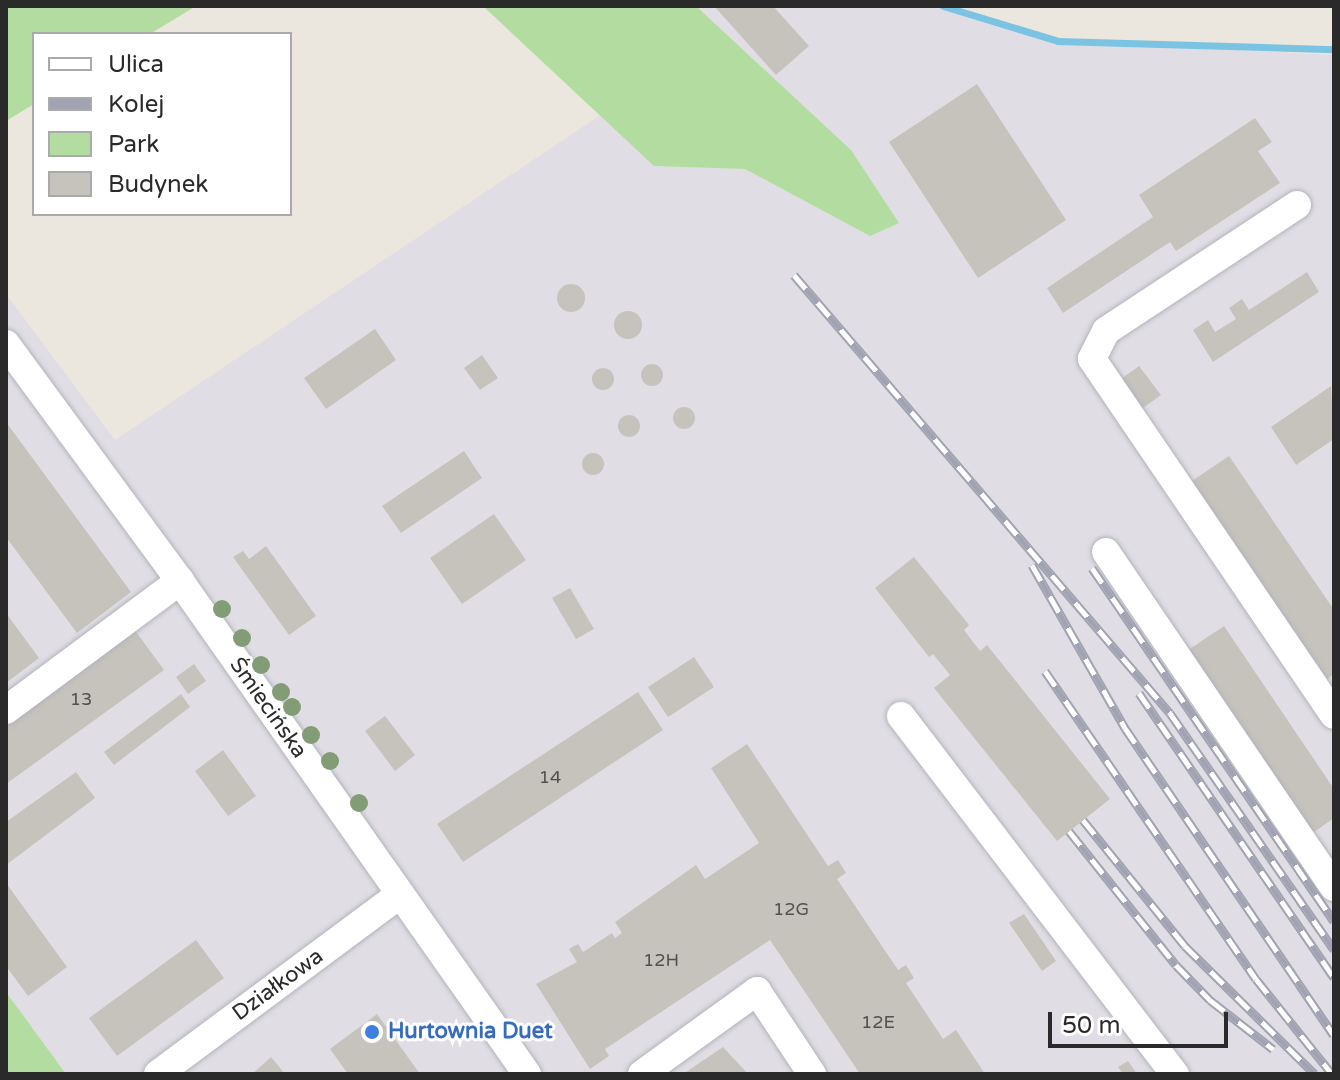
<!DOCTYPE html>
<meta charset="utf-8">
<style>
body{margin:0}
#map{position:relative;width:1340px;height:1080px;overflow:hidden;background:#ebe6de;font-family:"Varela Round",sans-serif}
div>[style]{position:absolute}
.industrial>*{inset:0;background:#e0dee4}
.green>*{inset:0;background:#b2dca0}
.stream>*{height:7px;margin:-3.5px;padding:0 3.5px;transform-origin:3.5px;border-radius:3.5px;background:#7bc3e2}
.building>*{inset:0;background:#c6c3bd}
.round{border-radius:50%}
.roads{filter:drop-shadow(0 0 2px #b1b3bc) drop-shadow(0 0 2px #b1b3bc)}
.minor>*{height:28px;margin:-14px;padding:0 14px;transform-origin:14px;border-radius:14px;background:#fff}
.rail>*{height:9px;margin-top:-4.5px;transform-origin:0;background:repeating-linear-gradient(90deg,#fff 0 18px,#a1a3b3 0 36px);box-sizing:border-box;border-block:2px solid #a1a3b3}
.trees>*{width:18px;height:18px;margin:-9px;border-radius:50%;background:#829c76}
.dots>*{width:22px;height:22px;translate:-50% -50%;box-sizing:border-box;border:4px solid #fff;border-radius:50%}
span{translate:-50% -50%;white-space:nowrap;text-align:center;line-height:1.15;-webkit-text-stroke:6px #fff;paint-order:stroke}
.number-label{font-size:18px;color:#51504f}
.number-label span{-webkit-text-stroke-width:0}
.street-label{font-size:22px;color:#2a2a2a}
.shop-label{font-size:22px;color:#366cbe;font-weight:700}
.left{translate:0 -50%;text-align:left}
.frame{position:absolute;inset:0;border:8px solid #2a2a2a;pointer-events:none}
.legend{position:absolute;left:32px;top:32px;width:260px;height:184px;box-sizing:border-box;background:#fff;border:2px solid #aaa;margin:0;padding:10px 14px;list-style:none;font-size:24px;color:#2a2a2a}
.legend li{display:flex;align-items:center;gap:16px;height:40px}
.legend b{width:40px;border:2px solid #aaa}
.scale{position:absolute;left:1048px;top:1012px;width:180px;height:36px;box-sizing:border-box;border:4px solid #2a2a2a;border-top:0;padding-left:10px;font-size:24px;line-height:28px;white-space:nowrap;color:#2a2a2a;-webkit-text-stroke:6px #fff;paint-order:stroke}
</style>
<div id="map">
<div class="industrial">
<i style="clip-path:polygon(696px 6px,941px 6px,1058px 41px,1334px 55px,1334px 1074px,66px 1074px,6px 992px,6px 294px,115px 440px,602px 114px,655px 166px,745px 169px,870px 236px,851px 150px)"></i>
</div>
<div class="green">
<i style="clip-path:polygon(6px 6px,196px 6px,150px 34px,34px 34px,34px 104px,6px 121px)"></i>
<i style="clip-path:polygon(483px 6px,696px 6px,851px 150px,899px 223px,870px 236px,745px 169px,654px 166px)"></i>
<i style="clip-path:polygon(6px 992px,66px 1074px,6px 1074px)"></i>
</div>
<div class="stream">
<i style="left:943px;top:6px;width:120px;rotate:16.9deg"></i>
<i style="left:1058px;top:41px;width:276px;rotate:1.7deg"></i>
</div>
<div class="building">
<i style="clip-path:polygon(714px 6px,773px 6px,809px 46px,776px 75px)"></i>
<i style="clip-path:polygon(977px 84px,1066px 220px,978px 278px,889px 142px)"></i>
<i style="clip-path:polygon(1255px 118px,1272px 142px,1258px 151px,1280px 183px,1176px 251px,1170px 242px,1063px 313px,1047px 288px,1153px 217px,1139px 195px)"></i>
<i style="clip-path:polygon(1307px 272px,1319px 292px,1213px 362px,1193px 330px,1208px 320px,1215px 332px,1236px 319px,1229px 308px,1242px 299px,1249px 310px)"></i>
<i class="round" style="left:557px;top:284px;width:28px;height:28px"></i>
<i class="round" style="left:614px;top:311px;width:28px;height:28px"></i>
<i style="clip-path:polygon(375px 329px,396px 360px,326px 409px,304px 378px)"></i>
<i style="clip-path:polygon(482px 355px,498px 378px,480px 390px,464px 368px)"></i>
<i class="round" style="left:641px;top:364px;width:22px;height:22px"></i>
<i style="clip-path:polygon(1139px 366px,1161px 395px,1143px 408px,1121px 379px)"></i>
<i class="round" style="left:592px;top:368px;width:22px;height:22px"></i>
<i style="clip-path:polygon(1331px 386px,1334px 439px,1296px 465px,1271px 427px)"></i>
<i class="round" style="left:673px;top:407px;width:22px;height:22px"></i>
<i class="round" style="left:618px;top:415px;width:22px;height:22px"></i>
<i style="clip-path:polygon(6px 422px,131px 592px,77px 633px,6px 537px)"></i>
<i style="clip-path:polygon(464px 451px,482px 478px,401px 533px,382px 506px)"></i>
<i class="round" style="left:582px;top:453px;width:22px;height:22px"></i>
<i style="clip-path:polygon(1229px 456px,1334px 610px,1334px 674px,1327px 679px,1192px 481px)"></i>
<i style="clip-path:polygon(494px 514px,526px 560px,462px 604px,430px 558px)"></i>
<i style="clip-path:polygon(266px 546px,316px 616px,289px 635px,233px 557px,243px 551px,249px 559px)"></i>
<i style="clip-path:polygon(914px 557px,969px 625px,964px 630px,980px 651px,987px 645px,1110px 799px,1057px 841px,934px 688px,950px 675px,933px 654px,929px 657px,875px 588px)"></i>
<i style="clip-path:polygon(570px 588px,594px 629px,576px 639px,552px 598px)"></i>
<i style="clip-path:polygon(6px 613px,39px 658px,6px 683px)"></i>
<i style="clip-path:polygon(1224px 626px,1334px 789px,1334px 818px,1310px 835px,1185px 652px)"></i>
<i style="clip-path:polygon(134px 629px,164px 670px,6px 784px,6px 726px)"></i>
<i style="clip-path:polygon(694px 657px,714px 687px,668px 717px,648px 687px)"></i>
<i style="clip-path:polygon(194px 664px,206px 681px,188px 694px,176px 677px)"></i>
<i style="clip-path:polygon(638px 692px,663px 730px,463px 862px,437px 824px)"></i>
<i style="clip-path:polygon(181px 694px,190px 707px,114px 765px,104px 752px)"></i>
<i style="clip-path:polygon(385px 716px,415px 755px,395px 771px,365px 731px)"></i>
<i style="clip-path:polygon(747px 744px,828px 866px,838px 860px,846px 873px,837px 879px,898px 970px,906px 965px,914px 978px,906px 983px,943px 1039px,956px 1030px,985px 1074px,860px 1074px,770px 940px,605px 1049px,609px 1056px,590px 1069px,536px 984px,577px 962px,569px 949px,578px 944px,583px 952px,612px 933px,615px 938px,622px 933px,615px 922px,696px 865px,705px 879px,759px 843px,711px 768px)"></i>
<i style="clip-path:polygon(223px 750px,256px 796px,228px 816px,195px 771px)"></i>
<i style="clip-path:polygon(76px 772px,95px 798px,6px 865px,6px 822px)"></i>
<i style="clip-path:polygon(6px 883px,67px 967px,28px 996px,6px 966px)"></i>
<i style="clip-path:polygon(1024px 914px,1056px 961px,1042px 971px,1009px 923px)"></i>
<i style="clip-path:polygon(196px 940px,224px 978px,117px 1056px,89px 1018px)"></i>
<i style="clip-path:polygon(377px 1014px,420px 1074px,348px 1074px,330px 1049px)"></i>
<i style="clip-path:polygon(723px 1047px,748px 1074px,683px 1074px)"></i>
<i style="clip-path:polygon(271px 1057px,285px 1074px,252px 1074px)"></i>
<i style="clip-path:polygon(1128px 1061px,1137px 1074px,1123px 1074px,1118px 1067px)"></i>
</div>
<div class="roads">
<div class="minor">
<i style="left:1297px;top:205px;width:229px;rotate:146.6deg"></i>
<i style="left:1106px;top:331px;width:31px;rotate:117deg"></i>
<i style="left:1092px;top:359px;width:430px;rotate:55.8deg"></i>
<i style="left:6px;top:344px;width:294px;rotate:53.7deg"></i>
<i style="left:180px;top:581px;width:603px;rotate:54.86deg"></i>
<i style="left:1106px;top:552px;width:405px;rotate:55.8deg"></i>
<i style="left:6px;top:710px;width:217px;rotate:-36.6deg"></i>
<i style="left:901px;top:716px;width:451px;rotate:52.6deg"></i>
<i style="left:158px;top:1074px;width:299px;rotate:-36.6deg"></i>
<i style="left:642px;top:1074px;width:142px;rotate:-35.8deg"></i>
<i style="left:757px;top:991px;width:100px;rotate:56.5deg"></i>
</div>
</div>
<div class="rail">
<i style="left:794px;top:275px;width:577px;rotate:49.36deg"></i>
<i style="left:1170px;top:713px;width:288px;rotate:55.3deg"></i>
<i style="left:1032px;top:565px;width:188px;rotate:60.3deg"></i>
<i style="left:1125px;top:728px;width:371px;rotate:55.8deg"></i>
<i style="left:1092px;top:568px;width:428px;rotate:55.6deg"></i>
<i style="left:1045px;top:671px;width:373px;rotate:55.6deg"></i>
<i style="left:1256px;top:979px;width:122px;rotate:51.3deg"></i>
<i style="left:1139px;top:693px;width:345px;rotate:55.6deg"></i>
<i style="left:1083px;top:820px;width:162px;rotate:51deg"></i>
<i style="left:1185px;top:946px;width:182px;rotate:44.6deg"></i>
<i style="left:1069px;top:831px;width:171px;rotate:51.4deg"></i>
<i style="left:1176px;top:965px;width:49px;rotate:45.8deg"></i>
<i style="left:1210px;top:1000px;width:80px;rotate:37.9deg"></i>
</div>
<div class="trees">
<i style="left:222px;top:609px"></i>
<i style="left:242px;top:638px"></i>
<i style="left:261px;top:665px"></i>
<i style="left:281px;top:692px"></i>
<i style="left:292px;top:707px"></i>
<i style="left:311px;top:735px"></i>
<i style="left:330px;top:761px"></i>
<i style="left:359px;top:803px"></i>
</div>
<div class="dots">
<i style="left:372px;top:1032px;background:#3f7fe0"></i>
</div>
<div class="number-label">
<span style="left:81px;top:699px">13</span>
<span style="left:550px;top:777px">14</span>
<span style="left:791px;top:909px">12G</span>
<span style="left:661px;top:960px">12H</span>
<span style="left:878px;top:1022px">12E</span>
</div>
<div class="street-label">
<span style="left:268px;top:708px;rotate:55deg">Śmiecińska</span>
<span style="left:278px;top:985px;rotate:-36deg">Działkowa</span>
</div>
<div class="shop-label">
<span class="left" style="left:388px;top:1032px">Hurtownia Duet</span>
</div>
<div class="frame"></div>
<ul class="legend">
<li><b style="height:10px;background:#fff"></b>Ulica</li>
<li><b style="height:10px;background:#a1a3b3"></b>Kolej</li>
<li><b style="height:22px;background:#b2dca0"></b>Park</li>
<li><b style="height:22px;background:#c6c3bd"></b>Budynek</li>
</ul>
<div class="scale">50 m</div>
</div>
